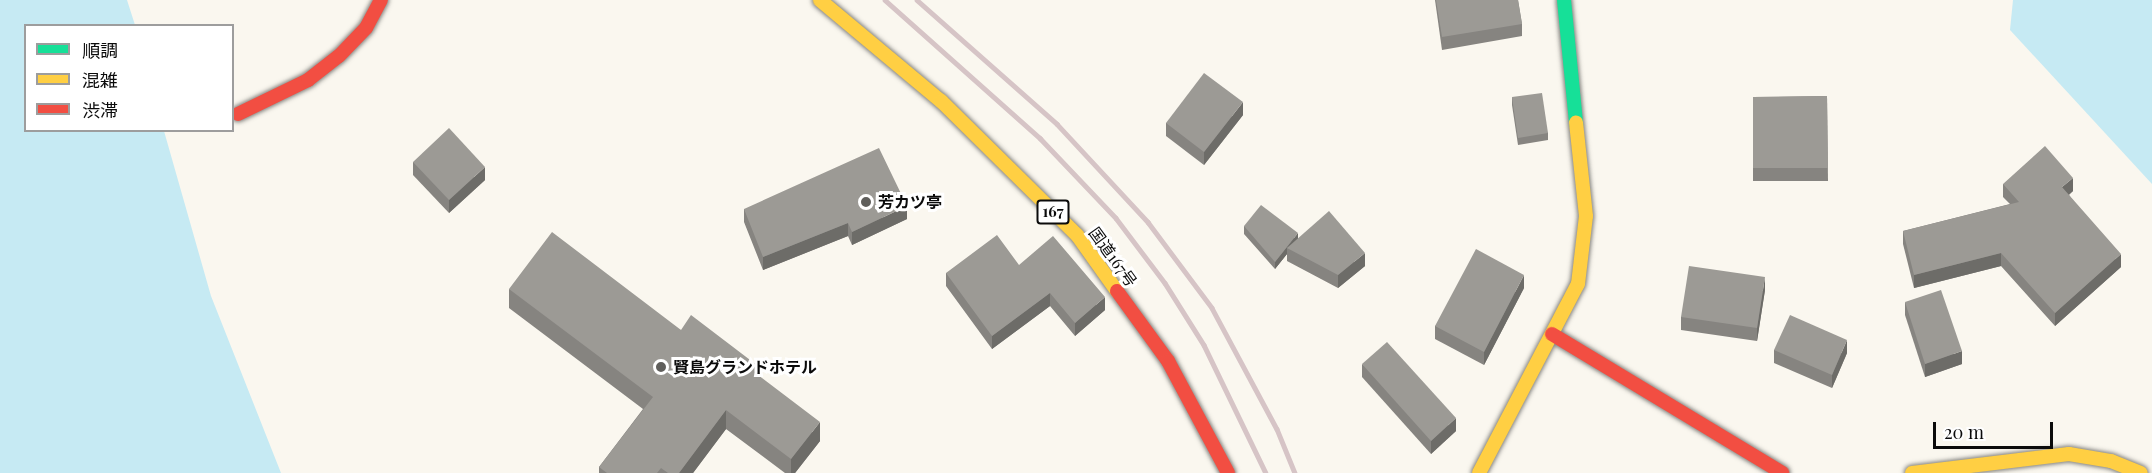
<!DOCTYPE html>
<meta charset="utf-8">
<style>
body{margin:0}
#map{position:relative;width:2152px;height:473px;overflow:hidden;background:#faf7ef;font-family:"Playfair Display","Noto Sans JP",serif}
div>[style]{position:absolute}
.water>*{inset:0;background:#c6eaf3}
.roads{filter:drop-shadow(0 0 2px #898884) drop-shadow(0 0 2px #898884)}
.fast>*{height:14px;margin:-7px;padding:0 7px;transform-origin:7px;border-radius:7px;background:#16e098}
.slow>*{height:14px;margin:-7px;padding:0 7px;transform-origin:7px;border-radius:7px;background:#ffcf43}
.jam>*{height:14px;margin:-7px;padding:0 7px;transform-origin:7px;border-radius:7px;background:#f24e42}
.rail>*{height:4.5px;margin:-2.25px;padding:0 2.25px;transform-origin:2.25px;border-radius:2.25px;background:#d6c4c6}
.wall>*{inset:0;background:#868480}
.shaded-wall>*{inset:0;background:#6d6c68}
.building>*{inset:0;background:#9c9a95}
.dots>*{width:16px;height:16px;translate:-50% -50%;box-sizing:border-box;border:3px solid #fff;border-radius:50%}
span{translate:-50% -50%;white-space:nowrap;text-align:center;line-height:1.15;-webkit-text-stroke:6px #fff;paint-order:stroke}
.shield-label span{padding:2px 4px;background:#fff;border:2px solid;border-radius:4px;-webkit-text-stroke-width:0}
.shield-label{font-size:15px;color:#0b0b0b;font-weight:700}
.poi-label{font-size:16px;color:#0b0b0b;font-weight:700}
.left{translate:0 -50%;text-align:left}
.street-label{font-size:16px;color:#0b0b0b}
.legend{position:absolute;left:24px;top:24px;width:210px;height:108px;box-sizing:border-box;background:#fff;border:2px solid #9d9d9d;margin:0;padding:8px 10px;list-style:none;font-size:18px;color:#0b0b0b}
.legend li{display:flex;align-items:center;gap:12px;height:30px}
.legend b{width:30px;border:2px solid #9d9d9d}
.scale{position:absolute;left:1933px;top:422px;width:120px;height:27px;box-sizing:border-box;border:3px solid #0b0b0b;border-top:0;padding-left:8px;font-size:18px;line-height:21px;white-space:nowrap;color:#0b0b0b;-webkit-text-stroke:4px #fff;paint-order:stroke}
</style>
<div id="map">
<div class="water">
<i style="clip-path:polygon(0 0,127px 0,135px 25px,26px 26px,26px 130px,164px 131px,211px 296px,281px 473px,0 473px)"></i>
<i style="clip-path:polygon(2013px 0,2152px 0,2152px 184px,2010px 30px)"></i>
</div>
<div class="roads">
<div class="fast">
<i style="left:1564px;top:0;width:124px;rotate:84.4deg"></i>
</div>
<div class="slow">
<i style="left:820px;top:0;width:158px;rotate:39.9deg"></i>
<i style="left:941px;top:101px;width:191px;rotate:44.6deg"></i>
<i style="left:1077px;top:235px;width:69px;rotate:54.5deg"></i>
<i style="left:1479px;top:473px;width:213px;rotate:-62.4deg"></i>
<i style="left:1578px;top:284px;width:68px;rotate:-83.3deg"></i>
<i style="left:1586px;top:216px;width:94px;rotate:-96.1deg"></i>
<i style="left:1912px;top:473px;width:158px;rotate:-6.9deg"></i>
<i style="left:2069px;top:454px;width:43px;rotate:9.5deg"></i>
<i style="left:2111px;top:461px;width:32px;rotate:22deg"></i>
</div>
<div class="jam">
<i style="left:238px;top:114px;width:78px;rotate:-25.9deg"></i>
<i style="left:308px;top:80px;width:39px;rotate:-38deg"></i>
<i style="left:339px;top:56px;width:39px;rotate:-46deg"></i>
<i style="left:366px;top:28px;width:32px;rotate:-62deg"></i>
<i style="left:1117px;top:291px;width:87px;rotate:53.9deg"></i>
<i style="left:1168px;top:361px;width:127px;rotate:61.8deg"></i>
<i style="left:1552px;top:334px;width:269px;rotate:31.1deg"></i>
</div>
</div>
<div class="rail">
<i style="left:885px;top:0;width:208px;rotate:41.7deg"></i>
<i style="left:1040px;top:138px;width:110px;rotate:46.5deg"></i>
<i style="left:1116px;top:218px;width:81px;rotate:53deg"></i>
<i style="left:1165px;top:283px;width:73px;rotate:57.8deg"></i>
<i style="left:1204px;top:345px;width:142px;rotate:64.2deg"></i>
<i style="left:917px;top:0;width:187px;rotate:41.5deg"></i>
<i style="left:1057px;top:124px;width:134px;rotate:47.1deg"></i>
<i style="left:1148px;top:222px;width:107px;rotate:53.3deg"></i>
<i style="left:1212px;top:308px;width:137px;rotate:61.8deg"></i>
<i style="left:1277px;top:429px;width:48px;rotate:67.8deg"></i>
</div>
<div class="wall">
<i style="clip-path:polygon(1435px 0,1518px 0,1522px 24px,1522px 36px,1442px 50px)"></i>
<i style="clip-path:polygon(1827px 96px,1828px 181px,1753px 181px,1753px 97px)"></i>
<i style="clip-path:polygon(1512px 97px,1548px 133px,1548px 140px,1518px 145px,1512px 105px)"></i>
<i style="clip-path:polygon(1243px 115px,1204px 165px,1166px 136px,1166px 123px)"></i>
<i style="clip-path:polygon(413px 162px,485px 180px,449px 213px,413px 175px)"></i>
<i style="clip-path:polygon(2003px 184px,2073px 191px,2069px 195px,2121px 267px,2055px 326px,2001px 266px,1914px 288px,1903px 244px,1903px 231px,2010px 204px,2003px 197px)"></i>
<i style="clip-path:polygon(744px 209px,907px 219px,852px 245px,848px 236px,763px 270px,744px 222px)"></i>
<i style="clip-path:polygon(1244px 226px,1298px 239px,1365px 266px,1338px 288px,1287px 261px,1287px 254px,1275px 269px,1244px 234px)"></i>
<i style="clip-path:polygon(1019px 265px,1105px 310px,1075px 336px,1050px 306px,992px 349px,946px 286px,946px 273px)"></i>
<i style="clip-path:polygon(1524px 288px,1484px 365px,1435px 339px,1435px 326px)"></i>
<i style="clip-path:polygon(509px 289px,681px 330px,758px 375px,820px 441px,795px 473px,785px 473px,726px 429px,693px 473px,599px 473px,599px 467px,643px 409px,509px 308px)"></i>
<i style="clip-path:polygon(1765px 290px,1757px 341px,1681px 330px,1681px 317px)"></i>
<i style="clip-path:polygon(1905px 302px,1962px 364px,1925px 377px,1905px 315px)"></i>
<i style="clip-path:polygon(1774px 350px,1847px 353px,1832px 388px,1774px 363px)"></i>
<i style="clip-path:polygon(1362px 364px,1456px 431px,1431px 454px,1362px 377px)"></i>
</div>
<div class="shaded-wall">
<i style="clip-path:polygon(1243px 102px,1243px 115px,1204px 165px,1204px 152px)"></i>
<i style="clip-path:polygon(485px 167px,485px 180px,449px 213px,449px 200px)"></i>
<i style="clip-path:polygon(2073px 178px,2073px 191px,2062px 200px,2062px 187px)"></i>
<i style="clip-path:polygon(907px 206px,907px 219px,852px 245px,852px 232px)"></i>
<i style="clip-path:polygon(848px 223px,848px 236px,763px 270px,763px 257px)"></i>
<i style="clip-path:polygon(1298px 233px,1298px 240px,1287px 248px,1287px 254px,1275px 269px,1275px 262px)"></i>
<i style="clip-path:polygon(1365px 253px,1365px 266px,1338px 288px,1338px 275px)"></i>
<i style="clip-path:polygon(2001px 253px,2001px 266px,1914px 288px,1914px 275px)"></i>
<i style="clip-path:polygon(2121px 254px,2121px 267px,2055px 326px,2055px 313px)"></i>
<i style="clip-path:polygon(1524px 275px,1524px 288px,1484px 365px,1484px 352px)"></i>
<i style="clip-path:polygon(1765px 277px,1765px 290px,1757px 341px,1757px 328px)"></i>
<i style="clip-path:polygon(1050px 293px,1050px 306px,992px 349px,992px 336px)"></i>
<i style="clip-path:polygon(1105px 297px,1105px 310px,1075px 336px,1075px 323px)"></i>
<i style="clip-path:polygon(1847px 340px,1847px 353px,1832px 388px,1832px 375px)"></i>
<i style="clip-path:polygon(1962px 351px,1962px 364px,1925px 377px,1925px 364px)"></i>
<i style="clip-path:polygon(758px 366px,758px 385px,754px 372px)"></i>
<i style="clip-path:polygon(726px 410px,726px 429px,693px 473px,679px 473px)"></i>
<i style="clip-path:polygon(1456px 418px,1456px 431px,1431px 454px,1431px 441px)"></i>
<i style="clip-path:polygon(820px 422px,820px 441px,795px 473px,791px 473px,791px 459px)"></i>
</div>
<div class="building">
<i style="clip-path:polygon(1436px 0,1518px 0,1522px 24px,1442px 37px)"></i>
<i style="clip-path:polygon(1204px 73px,1243px 102px,1204px 152px,1166px 123px)"></i>
<i style="clip-path:polygon(1542px 93px,1548px 133px,1518px 138px,1512px 97px)"></i>
<i style="clip-path:polygon(1827px 96px,1828px 168px,1753px 168px,1753px 97px)"></i>
<i style="clip-path:polygon(449px 128px,485px 167px,449px 200px,413px 162px)"></i>
<i style="clip-path:polygon(2045px 146px,2073px 178px,2062px 187px,2121px 254px,2055px 313px,2001px 253px,1914px 275px,1903px 231px,2019px 202px,2003px 184px)"></i>
<i style="clip-path:polygon(879px 148px,907px 206px,852px 232px,848px 223px,763px 257px,744px 209px)"></i>
<i style="clip-path:polygon(1261px 205px,1298px 233px,1275px 262px,1244px 226px)"></i>
<i style="clip-path:polygon(1329px 211px,1365px 253px,1338px 275px,1287px 248px)"></i>
<i style="clip-path:polygon(552px 232px,681px 330px,691px 315px,758px 366px,754px 372px,820px 422px,791px 459px,726px 410px,679px 473px,668px 473px,661px 468px,657px 473px,607px 473px,599px 467px,653px 397px,509px 289px)"></i>
<i style="clip-path:polygon(997px 235px,1019px 265px,1053px 236px,1105px 297px,1075px 323px,1050px 293px,992px 336px,946px 273px)"></i>
<i style="clip-path:polygon(1476px 249px,1524px 275px,1484px 352px,1435px 326px)"></i>
<i style="clip-path:polygon(1689px 266px,1765px 277px,1757px 328px,1681px 317px)"></i>
<i style="clip-path:polygon(1941px 290px,1962px 351px,1925px 364px,1905px 302px)"></i>
<i style="clip-path:polygon(1790px 315px,1847px 340px,1832px 375px,1774px 350px)"></i>
<i style="clip-path:polygon(1387px 342px,1456px 418px,1431px 441px,1362px 364px)"></i>
</div>
<div class="dots">
<i style="left:866px;top:202px;background:#5f5e5b"></i>
<i style="left:661px;top:367px;background:#5f5e5b"></i>
</div>
<div class="shield-label">
<span style="left:1053px;top:212px">167</span>
</div>
<div class="poi-label">
<span class="left" style="left:878px;top:202px">芳カツ亭</span>
<span class="left" style="left:673px;top:367px">賢島グランドホテル</span>
</div>
<div class="street-label">
<span style="left:1113px;top:257px;rotate:54deg">国道167号</span>
</div>
<ul class="legend">
<li><b style="height:8px;background:#16e098"></b>順調</li>
<li><b style="height:8px;background:#ffcf43"></b>混雑</li>
<li><b style="height:8px;background:#f24e42"></b>渋滞</li>
</ul>
<div class="scale">20 m</div>
</div>
